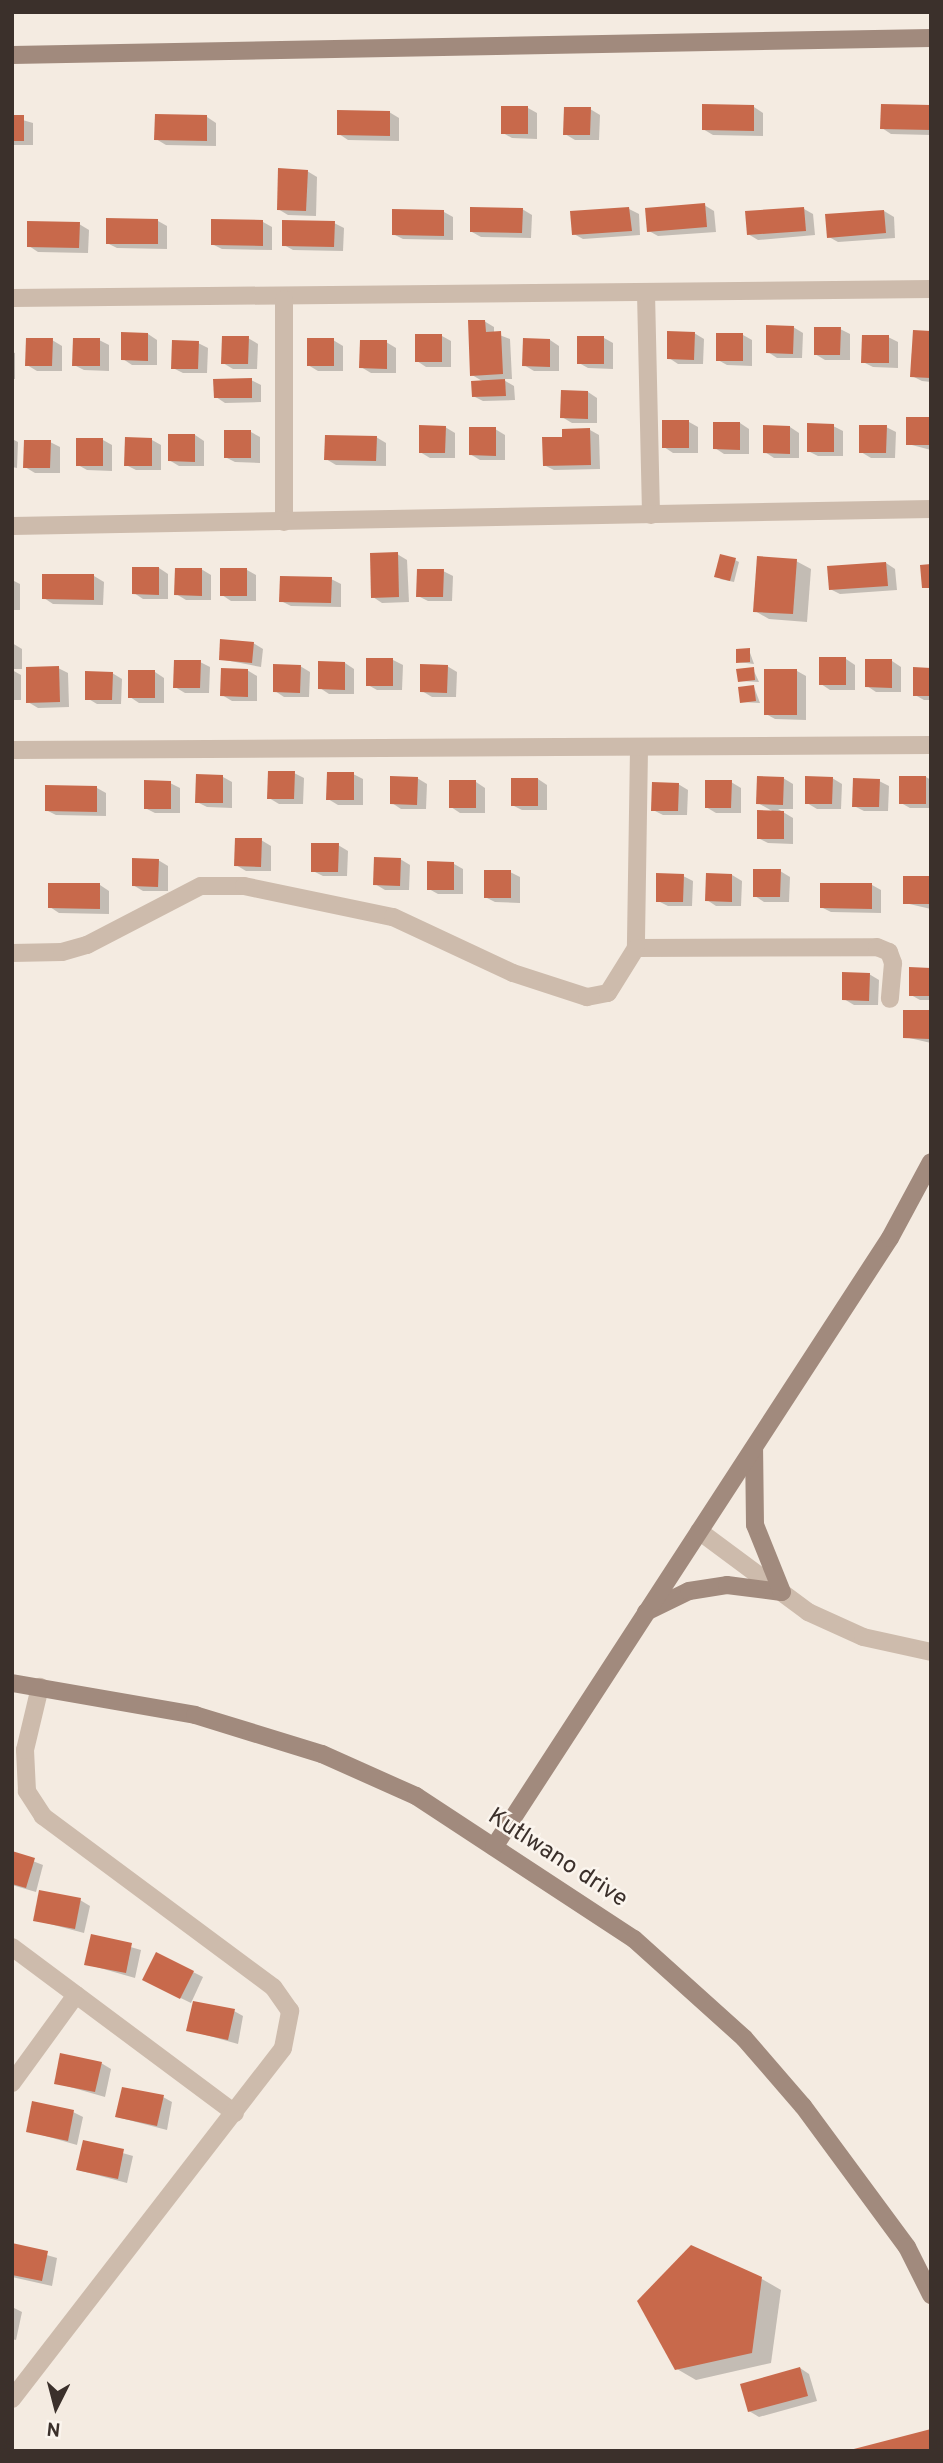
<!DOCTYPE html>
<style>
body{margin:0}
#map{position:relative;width:943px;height:2463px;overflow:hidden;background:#f4ebe1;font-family:Overpass,sans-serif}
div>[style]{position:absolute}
.shadow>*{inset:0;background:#0003}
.building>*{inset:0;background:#c8694b}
.street>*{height:18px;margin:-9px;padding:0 9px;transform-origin:9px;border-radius:9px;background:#cdbbac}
.secondary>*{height:18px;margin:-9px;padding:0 9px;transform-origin:9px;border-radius:9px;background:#a18a7d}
span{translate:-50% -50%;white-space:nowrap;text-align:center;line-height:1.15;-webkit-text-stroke:5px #fbf5ee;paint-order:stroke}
.street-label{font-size:24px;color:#3b302b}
.frame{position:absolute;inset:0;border:14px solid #3b302b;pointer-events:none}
.north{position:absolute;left:21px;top:2372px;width:70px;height:70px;-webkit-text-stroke:5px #fbf5ee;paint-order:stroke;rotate:186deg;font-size:19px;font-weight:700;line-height:28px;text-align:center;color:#3b302b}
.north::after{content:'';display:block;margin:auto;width:24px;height:32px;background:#3b302b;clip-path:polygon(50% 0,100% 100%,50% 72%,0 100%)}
</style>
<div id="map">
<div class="shadow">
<i style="clip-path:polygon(931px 106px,931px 135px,891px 134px,882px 128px)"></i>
<i style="clip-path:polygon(754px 107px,763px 113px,763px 136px,713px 135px,703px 129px)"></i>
<i style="clip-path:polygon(528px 108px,537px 113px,537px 139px,512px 138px,503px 133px)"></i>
<i style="clip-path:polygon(590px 109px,600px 115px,599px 140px,575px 140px,565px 134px)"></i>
<i style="clip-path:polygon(389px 112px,399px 118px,399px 141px,348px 140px,339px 134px)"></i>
<i style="clip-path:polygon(12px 117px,33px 123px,33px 145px,12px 145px)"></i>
<i style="clip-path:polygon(207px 117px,216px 123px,216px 146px,166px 145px,156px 139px)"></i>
<i style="clip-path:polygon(307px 171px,317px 177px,316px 216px,288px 215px,278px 209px)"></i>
<i style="clip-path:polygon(704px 205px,714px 211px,716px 232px,658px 236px,649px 231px)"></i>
<i style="clip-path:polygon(522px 209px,532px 215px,531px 238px,481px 237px,472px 232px)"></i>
<i style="clip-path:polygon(629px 209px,639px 214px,640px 235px,583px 239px,574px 234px)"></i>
<i style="clip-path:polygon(804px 209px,813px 214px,815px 235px,758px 240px,748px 234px)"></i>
<i style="clip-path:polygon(884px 211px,894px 217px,895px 238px,838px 242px,829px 237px)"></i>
<i style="clip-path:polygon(444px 212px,453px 217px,453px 240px,403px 239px,393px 234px)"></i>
<i style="clip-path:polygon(158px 221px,167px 226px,167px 249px,117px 248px,107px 243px)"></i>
<i style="clip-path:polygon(263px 222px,272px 227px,272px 250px,222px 249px,212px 244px)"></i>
<i style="clip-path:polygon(334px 223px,344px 228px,343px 251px,293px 250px,284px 245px)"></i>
<i style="clip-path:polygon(79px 224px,89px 230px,88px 253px,38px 252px,29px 246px)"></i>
<i style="clip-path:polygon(484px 321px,494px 327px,494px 333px,510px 339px,512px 379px,502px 379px,514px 386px,515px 400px,483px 401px,473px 396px,484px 382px,472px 375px)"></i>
<i style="clip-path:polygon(793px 327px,803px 333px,802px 358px,777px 358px,768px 352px)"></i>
<i style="clip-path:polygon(840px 329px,850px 334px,850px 360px,825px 360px,815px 354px)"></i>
<i style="clip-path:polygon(694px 333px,704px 339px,703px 364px,678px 364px,669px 358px)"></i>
<i style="clip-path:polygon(931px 333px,931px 382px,922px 381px,912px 376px)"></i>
<i style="clip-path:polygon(148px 334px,157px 340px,157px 365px,132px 365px,123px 359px)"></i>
<i style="clip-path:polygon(743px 335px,752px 340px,752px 366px,727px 365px,718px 360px)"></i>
<i style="clip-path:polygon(442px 336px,451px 341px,451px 367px,426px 367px,417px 361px)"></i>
<i style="clip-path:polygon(888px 337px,898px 342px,898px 368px,873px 367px,863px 362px)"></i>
<i style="clip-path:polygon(248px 338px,258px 344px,257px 369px,233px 369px,223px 363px)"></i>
<i style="clip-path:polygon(604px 338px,613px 343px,613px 369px,588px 368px,579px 363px)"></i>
<i style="clip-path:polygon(52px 340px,62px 346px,62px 371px,37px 371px,27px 365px)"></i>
<i style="clip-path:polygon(99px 340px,109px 345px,109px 371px,84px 370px,74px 365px)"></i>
<i style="clip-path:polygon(333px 340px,343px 346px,343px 371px,318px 371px,308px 365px)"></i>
<i style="clip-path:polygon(550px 340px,559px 346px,559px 371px,534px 371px,524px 365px)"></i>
<i style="clip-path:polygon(386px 342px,396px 348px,396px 373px,371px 373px,361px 367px)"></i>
<i style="clip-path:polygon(198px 343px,208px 348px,207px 373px,183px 373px,173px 368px)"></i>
<i style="clip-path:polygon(12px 352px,15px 353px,15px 379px,12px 379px)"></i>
<i style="clip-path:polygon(251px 380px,261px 385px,261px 402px,225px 403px,216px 397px)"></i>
<i style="clip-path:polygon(588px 392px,597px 398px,597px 423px,572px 423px,562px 417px)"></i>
<i style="clip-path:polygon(931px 419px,931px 450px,908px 444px)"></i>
<i style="clip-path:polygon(689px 422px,698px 427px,698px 453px,673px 453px,664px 447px)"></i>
<i style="clip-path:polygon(740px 423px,749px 429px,749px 454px,724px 454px,715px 448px)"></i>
<i style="clip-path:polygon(833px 426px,843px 431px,843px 456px,818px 456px,808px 451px)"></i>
<i style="clip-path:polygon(445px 427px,455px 433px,455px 458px,430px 458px,420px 452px)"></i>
<i style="clip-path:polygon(790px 427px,799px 433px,799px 458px,774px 458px,765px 452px)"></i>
<i style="clip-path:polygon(886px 427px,896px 432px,895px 458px,871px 458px,861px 452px)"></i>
<i style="clip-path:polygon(495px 429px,505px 435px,505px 460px,480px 460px,470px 454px)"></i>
<i style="clip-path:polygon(590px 430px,599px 435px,600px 469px,554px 470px,544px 465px,564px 438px)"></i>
<i style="clip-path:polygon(251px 432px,260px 437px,260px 463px,235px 462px,225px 457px)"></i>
<i style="clip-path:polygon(195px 435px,204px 441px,204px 466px,179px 466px,169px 460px)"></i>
<i style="clip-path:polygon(376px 437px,386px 443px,386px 466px,336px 465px,326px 459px)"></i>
<i style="clip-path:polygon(12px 439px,18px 442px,17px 468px,12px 467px)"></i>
<i style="clip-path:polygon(103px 440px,112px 445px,112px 471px,87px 470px,78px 465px)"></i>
<i style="clip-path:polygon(152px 440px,161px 445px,161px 470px,136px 470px,126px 465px)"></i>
<i style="clip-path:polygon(50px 442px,60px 447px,60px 473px,35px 473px,25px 467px)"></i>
<i style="clip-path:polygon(397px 554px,407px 560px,409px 602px,382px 603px,373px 597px)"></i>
<i style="clip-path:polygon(735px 560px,739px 562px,734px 582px,720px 579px)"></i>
<i style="clip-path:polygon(796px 561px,811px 569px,807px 622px,769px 619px,755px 611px)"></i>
<i style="clip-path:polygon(886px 563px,895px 569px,897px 590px,840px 594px,830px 589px)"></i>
<i style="clip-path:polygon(159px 568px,168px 574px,168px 599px,143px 599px,134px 593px)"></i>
<i style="clip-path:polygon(201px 569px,211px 575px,211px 600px,186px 600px,176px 594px)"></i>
<i style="clip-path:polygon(247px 570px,256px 575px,256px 601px,231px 601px,222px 595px)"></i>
<i style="clip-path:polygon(443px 571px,453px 576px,452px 601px,428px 601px,418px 596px)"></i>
<i style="clip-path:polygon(44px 575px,94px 576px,104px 582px,103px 605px,53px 604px,44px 598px)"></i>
<i style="clip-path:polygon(331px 579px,341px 584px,341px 607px,291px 606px,281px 601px)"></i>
<i style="clip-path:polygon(12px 580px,20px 584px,20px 610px,12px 610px)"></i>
<i style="clip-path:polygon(12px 643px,22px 649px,22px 669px,12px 669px)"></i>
<i style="clip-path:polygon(253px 643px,263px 649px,261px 667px,220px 659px)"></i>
<i style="clip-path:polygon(749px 650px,754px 664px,738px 662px)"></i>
<i style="clip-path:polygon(846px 659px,855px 665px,855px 690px,830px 690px,821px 684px)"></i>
<i style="clip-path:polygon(393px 660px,403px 665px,402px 690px,377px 690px,368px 685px)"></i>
<i style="clip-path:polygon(892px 661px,901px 667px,901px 692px,876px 692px,867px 686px)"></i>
<i style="clip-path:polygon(200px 662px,210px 667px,209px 693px,185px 693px,175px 687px)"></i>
<i style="clip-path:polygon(345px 663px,354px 669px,354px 694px,329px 694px,320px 688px)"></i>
<i style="clip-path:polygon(300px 666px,310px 672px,309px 697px,284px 697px,275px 691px)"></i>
<i style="clip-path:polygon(447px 666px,457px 672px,456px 697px,432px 697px,422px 691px)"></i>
<i style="clip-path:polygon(58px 668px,68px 673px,69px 707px,38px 708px,28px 702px)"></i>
<i style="clip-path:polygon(753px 669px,759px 682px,740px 681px)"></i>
<i style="clip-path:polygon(12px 670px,21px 675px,21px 700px,12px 700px)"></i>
<i style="clip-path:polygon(247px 670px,257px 676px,257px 701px,232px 701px,222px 695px)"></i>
<i style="clip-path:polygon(931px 670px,931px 700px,924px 700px,915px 695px)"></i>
<i style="clip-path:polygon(797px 671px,806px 676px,806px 720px,775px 719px,766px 714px)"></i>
<i style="clip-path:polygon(155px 672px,164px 678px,164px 703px,139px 703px,130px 697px)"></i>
<i style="clip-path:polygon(112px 673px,122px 679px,121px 704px,97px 704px,87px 698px)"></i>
<i style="clip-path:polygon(754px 687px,760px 703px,741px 702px)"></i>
<i style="clip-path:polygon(294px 773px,304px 778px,303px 804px,279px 804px,269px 798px)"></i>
<i style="clip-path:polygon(353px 774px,363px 779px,363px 805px,338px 805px,328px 799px)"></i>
<i style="clip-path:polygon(223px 777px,232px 782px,232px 808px,207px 807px,197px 802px)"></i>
<i style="clip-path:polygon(926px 777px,931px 780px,931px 808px,910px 808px,901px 803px)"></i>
<i style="clip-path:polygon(417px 778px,427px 784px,426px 809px,401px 809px,392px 803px)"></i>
<i style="clip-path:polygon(783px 778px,793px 784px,793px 809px,778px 809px,793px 818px,793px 844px,768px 843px,758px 838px,774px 812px,758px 803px)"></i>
<i style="clip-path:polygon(832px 778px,842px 784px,841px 809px,817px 809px,807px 803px)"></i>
<i style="clip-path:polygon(538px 779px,547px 785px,547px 810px,522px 810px,512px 805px)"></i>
<i style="clip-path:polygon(879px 781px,889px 786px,888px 811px,864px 811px,854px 806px)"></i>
<i style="clip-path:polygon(476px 782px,485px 788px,485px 813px,460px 813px,451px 807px)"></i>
<i style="clip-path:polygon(731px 782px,741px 788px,741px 813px,716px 813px,706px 807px)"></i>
<i style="clip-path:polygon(170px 783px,180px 788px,180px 813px,155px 813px,145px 808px)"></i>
<i style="clip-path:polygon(678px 784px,688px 790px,687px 815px,663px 815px,653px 810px)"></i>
<i style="clip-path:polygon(97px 788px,106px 793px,106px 816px,56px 815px,46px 810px)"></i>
<i style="clip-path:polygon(261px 840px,271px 846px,271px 871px,246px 871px,236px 865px)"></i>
<i style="clip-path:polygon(338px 845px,348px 851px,347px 876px,323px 876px,313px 871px)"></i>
<i style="clip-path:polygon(400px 859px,410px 865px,409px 890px,385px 890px,375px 884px)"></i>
<i style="clip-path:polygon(158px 860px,168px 866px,168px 891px,143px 891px,133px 885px)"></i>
<i style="clip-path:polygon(454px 864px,463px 869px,463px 894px,438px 894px,429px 889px)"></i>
<i style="clip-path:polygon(780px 871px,790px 877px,789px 902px,764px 902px,755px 896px)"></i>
<i style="clip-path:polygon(510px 872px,520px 877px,520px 903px,495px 902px,485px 897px)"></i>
<i style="clip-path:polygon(732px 875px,742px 881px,741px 906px,716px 906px,707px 900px)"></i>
<i style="clip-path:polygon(683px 876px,693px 881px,692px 906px,668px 906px,658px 901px)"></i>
<i style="clip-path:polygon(930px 878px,931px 909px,905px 903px)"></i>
<i style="clip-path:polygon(100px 885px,109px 891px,109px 914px,59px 913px,50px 907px)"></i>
<i style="clip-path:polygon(872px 885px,881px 890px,881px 913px,831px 912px,821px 907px)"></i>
<i style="clip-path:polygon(931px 970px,931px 1000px,920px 1000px,911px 995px)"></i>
<i style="clip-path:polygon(869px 974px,879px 980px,878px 1005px,854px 1005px,844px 999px)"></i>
<i style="clip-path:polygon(930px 1012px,931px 1043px,905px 1037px)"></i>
<i style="clip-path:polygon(12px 1853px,43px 1865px,36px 1892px,12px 1885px)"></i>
<i style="clip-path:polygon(80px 1900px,90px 1906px,84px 1933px,35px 1920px)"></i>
<i style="clip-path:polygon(92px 1936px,141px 1950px,135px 1978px,86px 1964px)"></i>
<i style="clip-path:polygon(157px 1954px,203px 1977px,191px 2003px,154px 1985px)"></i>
<i style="clip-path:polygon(234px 2011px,243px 2016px,238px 2044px,188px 2030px)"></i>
<i style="clip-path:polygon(101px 2063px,111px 2069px,105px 2097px,56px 2083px)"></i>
<i style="clip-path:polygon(163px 2097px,172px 2102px,167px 2130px,117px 2117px)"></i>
<i style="clip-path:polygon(73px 2112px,83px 2117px,77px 2145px,28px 2131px)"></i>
<i style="clip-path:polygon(84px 2142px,133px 2156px,127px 2183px,78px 2170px)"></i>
<i style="clip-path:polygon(12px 2245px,57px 2258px,52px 2286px,12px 2277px)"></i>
<i style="clip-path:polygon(762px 2279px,781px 2290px,771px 2363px,696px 2380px,677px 2369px)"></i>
<i style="clip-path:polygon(12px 2307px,22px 2312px,16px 2340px,12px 2339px)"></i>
<i style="clip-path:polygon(800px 2368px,809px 2374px,817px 2401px,759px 2417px,749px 2411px)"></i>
</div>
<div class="building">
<i style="clip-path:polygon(702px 104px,754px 105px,754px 131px,702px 130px)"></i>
<i style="clip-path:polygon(881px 104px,931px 105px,931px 130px,880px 129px)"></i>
<i style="clip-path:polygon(501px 106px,528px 106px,528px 134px,501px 134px)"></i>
<i style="clip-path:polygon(564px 107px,591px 107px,590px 135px,563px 135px)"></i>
<i style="clip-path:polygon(337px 110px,390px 111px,390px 136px,337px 135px)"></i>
<i style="clip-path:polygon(155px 114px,207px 115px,207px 141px,154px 140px)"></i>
<i style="clip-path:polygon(12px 115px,24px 115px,24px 141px,12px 141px)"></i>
<i style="clip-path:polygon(278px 168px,308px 170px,306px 211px,277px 210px)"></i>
<i style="clip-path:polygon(705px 203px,707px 227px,647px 232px,645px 208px)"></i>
<i style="clip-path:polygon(470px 207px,523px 208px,522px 233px,470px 232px)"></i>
<i style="clip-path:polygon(629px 207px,632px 231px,572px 235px,570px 211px)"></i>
<i style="clip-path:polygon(804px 207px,806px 231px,747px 235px,745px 211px)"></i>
<i style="clip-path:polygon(392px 209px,444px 210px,444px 236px,392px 235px)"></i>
<i style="clip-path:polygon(884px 210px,886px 233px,827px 238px,825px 214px)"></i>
<i style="clip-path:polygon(106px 218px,158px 219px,158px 244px,106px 244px)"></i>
<i style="clip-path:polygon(211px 219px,263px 220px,263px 246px,211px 245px)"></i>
<i style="clip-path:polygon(282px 220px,335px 221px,334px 247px,282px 246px)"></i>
<i style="clip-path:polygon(27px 221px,80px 222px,79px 248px,27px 247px)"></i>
<i style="clip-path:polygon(468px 320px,485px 320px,486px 332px,501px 331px,503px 374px,470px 376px)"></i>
<i style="clip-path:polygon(766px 325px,794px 326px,793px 354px,766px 353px)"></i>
<i style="clip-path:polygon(814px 327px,841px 327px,840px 355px,814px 355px)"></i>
<i style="clip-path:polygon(913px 330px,931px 331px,931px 378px,910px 377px)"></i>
<i style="clip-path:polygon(667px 331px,695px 332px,694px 360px,667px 359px)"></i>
<i style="clip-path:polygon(121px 332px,148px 333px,148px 361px,121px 360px)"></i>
<i style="clip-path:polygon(716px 333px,743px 333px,743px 361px,716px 361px)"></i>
<i style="clip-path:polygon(415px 334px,442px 334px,442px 362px,415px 362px)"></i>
<i style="clip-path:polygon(862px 335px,889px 335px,889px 363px,861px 363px)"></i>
<i style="clip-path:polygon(222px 336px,249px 336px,248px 364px,221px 364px)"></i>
<i style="clip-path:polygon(577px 336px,604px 336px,604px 364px,577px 364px)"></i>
<i style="clip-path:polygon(26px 338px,53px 338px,52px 366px,25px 366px)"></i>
<i style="clip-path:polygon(73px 338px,100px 338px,100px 366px,72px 366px)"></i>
<i style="clip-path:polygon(307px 338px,334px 338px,334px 366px,307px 366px)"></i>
<i style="clip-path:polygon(523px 338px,550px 339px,550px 367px,522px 366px)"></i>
<i style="clip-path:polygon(172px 340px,199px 341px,198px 369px,171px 369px)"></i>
<i style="clip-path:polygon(360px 340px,387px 340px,387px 369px,359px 368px)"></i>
<i style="clip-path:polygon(252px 378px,252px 398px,214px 398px,213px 379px)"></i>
<i style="clip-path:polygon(505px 379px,506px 396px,472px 397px,471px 381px)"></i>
<i style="clip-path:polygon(561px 390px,588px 391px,588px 419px,560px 418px)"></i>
<i style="clip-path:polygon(906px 417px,931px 417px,931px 445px,906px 445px)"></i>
<i style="clip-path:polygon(662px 420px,689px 420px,689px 448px,662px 448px)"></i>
<i style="clip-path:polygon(713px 422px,740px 422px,740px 450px,713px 449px)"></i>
<i style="clip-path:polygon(807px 423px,834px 424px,834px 452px,807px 452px)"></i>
<i style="clip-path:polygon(419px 425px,446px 426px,445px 453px,419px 453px)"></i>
<i style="clip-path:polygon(763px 425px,790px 426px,790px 454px,763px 453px)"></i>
<i style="clip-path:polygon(859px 425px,887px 425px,886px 453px,859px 453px)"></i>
<i style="clip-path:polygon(469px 427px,496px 427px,496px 456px,469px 455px)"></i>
<i style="clip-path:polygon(590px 428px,591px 465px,543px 466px,542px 437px,562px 437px,562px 429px)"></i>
<i style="clip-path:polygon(224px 430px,251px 430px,251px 458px,224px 458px)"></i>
<i style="clip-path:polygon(168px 434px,195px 434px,195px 462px,168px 461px)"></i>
<i style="clip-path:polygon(325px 435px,377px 436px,376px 461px,324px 460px)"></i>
<i style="clip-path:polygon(125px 437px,152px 438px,152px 466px,124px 466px)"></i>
<i style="clip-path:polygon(76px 438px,103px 438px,103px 466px,76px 466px)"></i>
<i style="clip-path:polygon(24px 440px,51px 440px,50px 468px,23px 468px)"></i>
<i style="clip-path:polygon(398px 552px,399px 597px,371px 598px,370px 553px)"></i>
<i style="clip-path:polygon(720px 554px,736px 558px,730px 581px,714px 577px)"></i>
<i style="clip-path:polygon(757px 556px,797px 559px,793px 614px,753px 612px)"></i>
<i style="clip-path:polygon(886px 562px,888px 586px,829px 590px,827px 566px)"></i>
<i style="clip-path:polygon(931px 564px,931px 588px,922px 588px,920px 565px)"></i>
<i style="clip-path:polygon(132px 567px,159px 567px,159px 595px,132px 594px)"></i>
<i style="clip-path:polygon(175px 568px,202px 568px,202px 596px,174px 595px)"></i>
<i style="clip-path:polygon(220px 568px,247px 568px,247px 596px,220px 596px)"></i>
<i style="clip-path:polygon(417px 569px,444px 569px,443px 597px,416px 597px)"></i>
<i style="clip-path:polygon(42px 574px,94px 574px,94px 600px,42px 599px)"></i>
<i style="clip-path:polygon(280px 576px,332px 577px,331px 603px,279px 602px)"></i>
<i style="clip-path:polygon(220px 639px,254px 642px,252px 663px,219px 660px)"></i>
<i style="clip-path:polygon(750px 648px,750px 662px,736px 663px,736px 649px)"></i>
<i style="clip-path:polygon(819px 657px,846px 657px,846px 685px,819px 685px)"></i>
<i style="clip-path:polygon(366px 658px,393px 658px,393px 686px,366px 686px)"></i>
<i style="clip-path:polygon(865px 659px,892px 659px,892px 688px,865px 687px)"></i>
<i style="clip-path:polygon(174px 660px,201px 660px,200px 688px,173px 688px)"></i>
<i style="clip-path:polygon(318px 661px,345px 662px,345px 690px,318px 689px)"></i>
<i style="clip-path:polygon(273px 664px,301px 665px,300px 693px,273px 692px)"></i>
<i style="clip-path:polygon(420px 664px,448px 665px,447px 693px,420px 692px)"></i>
<i style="clip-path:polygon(59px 666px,60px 702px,26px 703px,26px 667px)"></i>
<i style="clip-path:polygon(754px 667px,755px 680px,738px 682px,736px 669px)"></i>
<i style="clip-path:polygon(913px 667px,931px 668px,931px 696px,913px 696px)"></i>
<i style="clip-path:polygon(221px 668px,248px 669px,248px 697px,220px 696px)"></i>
<i style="clip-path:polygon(764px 669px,797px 669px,797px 715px,764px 715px)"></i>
<i style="clip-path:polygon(128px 670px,155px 670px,155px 698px,128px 698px)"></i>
<i style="clip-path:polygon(85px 671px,113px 672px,112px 700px,85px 700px)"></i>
<i style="clip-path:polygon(754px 685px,756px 701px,740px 703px,738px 687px)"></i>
<i style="clip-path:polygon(268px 771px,295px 771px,294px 799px,267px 799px)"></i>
<i style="clip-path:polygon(327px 772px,354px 772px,354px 800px,326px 800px)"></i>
<i style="clip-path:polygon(196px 774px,223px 775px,223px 803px,195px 803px)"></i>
<i style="clip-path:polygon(390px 776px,418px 777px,417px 805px,390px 804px)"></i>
<i style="clip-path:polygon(757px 776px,784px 777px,783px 805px,756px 804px)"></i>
<i style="clip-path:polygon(805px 776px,833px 777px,832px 804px,805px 804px)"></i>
<i style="clip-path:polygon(899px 776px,926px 776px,926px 804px,899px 804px)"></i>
<i style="clip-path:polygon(511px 778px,538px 778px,538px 806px,511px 806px)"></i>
<i style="clip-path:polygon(853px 778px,880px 779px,879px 807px,852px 807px)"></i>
<i style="clip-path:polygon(144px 780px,171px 781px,171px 809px,144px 809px)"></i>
<i style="clip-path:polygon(449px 780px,476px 780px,476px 808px,449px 808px)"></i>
<i style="clip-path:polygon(705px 780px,732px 780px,731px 808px,705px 808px)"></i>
<i style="clip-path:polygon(652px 782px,679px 783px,678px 811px,651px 811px)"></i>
<i style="clip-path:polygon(45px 785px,97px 786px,97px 812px,45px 811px)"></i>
<i style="clip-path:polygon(757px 810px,784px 811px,784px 839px,757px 839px)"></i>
<i style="clip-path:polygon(235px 838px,262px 838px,261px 867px,234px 866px)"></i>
<i style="clip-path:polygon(311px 843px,339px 843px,338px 872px,311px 872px)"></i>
<i style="clip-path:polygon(374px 857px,401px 858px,400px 886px,373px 885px)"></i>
<i style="clip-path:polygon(132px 858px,159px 859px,158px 887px,132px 886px)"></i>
<i style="clip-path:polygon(427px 861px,454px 862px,454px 890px,427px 890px)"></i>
<i style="clip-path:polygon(753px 869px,781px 869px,780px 897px,753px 897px)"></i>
<i style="clip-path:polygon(484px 870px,511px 870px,511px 898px,484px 898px)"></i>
<i style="clip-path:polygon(656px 873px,684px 874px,683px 902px,656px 902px)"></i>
<i style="clip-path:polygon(706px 873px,732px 874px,732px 902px,705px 901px)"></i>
<i style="clip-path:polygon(903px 876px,930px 876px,930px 904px,903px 904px)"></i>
<i style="clip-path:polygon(48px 883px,100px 883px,100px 909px,48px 908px)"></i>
<i style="clip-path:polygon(820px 883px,872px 883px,872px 909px,820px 908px)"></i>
<i style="clip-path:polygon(909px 967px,931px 968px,931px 996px,909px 996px)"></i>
<i style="clip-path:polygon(842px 972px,870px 973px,869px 1001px,842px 1000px)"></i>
<i style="clip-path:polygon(903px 1010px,930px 1010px,930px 1039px,903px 1038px)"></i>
<i style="clip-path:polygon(12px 1851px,35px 1858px,26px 1888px,12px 1884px)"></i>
<i style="clip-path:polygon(39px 1890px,81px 1898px,75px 1929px,33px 1921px)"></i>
<i style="clip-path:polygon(91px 1934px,132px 1943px,126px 1973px,84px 1965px)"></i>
<i style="clip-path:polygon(156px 1952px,194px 1971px,180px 1999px,142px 1980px)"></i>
<i style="clip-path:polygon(193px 2001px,235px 2009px,228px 2040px,186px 2031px)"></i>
<i style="clip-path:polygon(60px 2053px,102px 2062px,95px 2092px,54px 2084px)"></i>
<i style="clip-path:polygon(122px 2087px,164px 2095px,157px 2126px,115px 2117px)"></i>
<i style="clip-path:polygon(32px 2101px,74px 2110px,68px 2141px,26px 2132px)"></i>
<i style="clip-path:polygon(83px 2140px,124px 2149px,118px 2179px,76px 2170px)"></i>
<i style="clip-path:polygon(12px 2243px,48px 2251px,42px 2281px,12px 2275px)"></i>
<i style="clip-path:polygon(691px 2245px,762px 2277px,752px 2353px,675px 2370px,637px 2301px)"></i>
<i style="clip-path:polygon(800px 2367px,808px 2396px,748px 2412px,740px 2384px)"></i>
<i style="clip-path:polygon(931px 2429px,931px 2451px,850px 2451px,850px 2450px)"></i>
</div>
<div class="street">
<i style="left:646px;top:293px;width:222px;rotate:88.7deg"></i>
<i style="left:12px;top:298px;width:919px;rotate:-0.56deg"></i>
<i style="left:284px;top:299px;width:223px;rotate:90deg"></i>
<i style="left:12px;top:526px;width:919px;rotate:-1.06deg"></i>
<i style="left:639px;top:749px;width:199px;rotate:90.9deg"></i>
<i style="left:636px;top:948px;width:241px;rotate:-0.2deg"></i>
<i style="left:877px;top:947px;width:13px;rotate:23deg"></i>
<i style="left:889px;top:952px;width:12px;rotate:70deg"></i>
<i style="left:893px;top:963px;width:36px;rotate:95deg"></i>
<i style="left:12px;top:750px;width:919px;rotate:-0.31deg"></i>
<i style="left:12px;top:953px;width:50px;rotate:-1.1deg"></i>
<i style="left:62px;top:952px;width:26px;rotate:-16deg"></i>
<i style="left:87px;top:945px;width:128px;rotate:-27.4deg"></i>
<i style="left:201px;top:886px;width:43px"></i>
<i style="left:244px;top:886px;width:152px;rotate:11.8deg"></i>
<i style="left:393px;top:917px;width:132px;rotate:25deg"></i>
<i style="left:513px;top:973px;width:78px;rotate:18deg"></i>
<i style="left:587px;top:997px;width:21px;rotate:-11deg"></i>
<i style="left:608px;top:993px;width:53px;rotate:-58.1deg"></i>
<i style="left:699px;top:1531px;width:136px;rotate:36.6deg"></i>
<i style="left:808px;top:1612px;width:60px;rotate:24.4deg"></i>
<i style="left:863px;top:1637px;width:70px;rotate:12.4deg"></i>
<i style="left:12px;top:1947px;width:278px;rotate:36.7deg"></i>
<i style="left:12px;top:2083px;width:109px;rotate:-54deg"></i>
<i style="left:12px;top:2399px;width:443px;rotate:-52.3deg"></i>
<i style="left:283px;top:2048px;width:38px;rotate:-79deg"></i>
<i style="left:290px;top:2011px;width:29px;rotate:-125deg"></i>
<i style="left:273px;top:1987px;width:287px;rotate:-143.4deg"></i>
<i style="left:43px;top:1816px;width:30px;rotate:-123deg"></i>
<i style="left:27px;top:1791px;width:41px;rotate:-92.8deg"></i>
<i style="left:25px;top:1750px;width:65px;rotate:-76.6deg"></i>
</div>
<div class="secondary">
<i style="left:12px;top:55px;width:919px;rotate:-1.06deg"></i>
<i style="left:646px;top:1612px;width:48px;rotate:-26deg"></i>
<i style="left:689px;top:1591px;width:38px;rotate:-9deg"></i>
<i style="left:727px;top:1585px;width:55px;rotate:7.3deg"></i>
<i style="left:782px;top:1592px;width:72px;rotate:-111.9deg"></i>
<i style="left:755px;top:1525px;width:77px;rotate:-90.7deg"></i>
<i style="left:12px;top:1683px;width:186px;rotate:9.9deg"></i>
<i style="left:195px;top:1715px;width:133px;rotate:17.1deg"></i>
<i style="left:322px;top:1754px;width:103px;rotate:24.1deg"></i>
<i style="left:416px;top:1796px;width:261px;rotate:33.3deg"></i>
<i style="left:634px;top:1939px;width:148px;rotate:42deg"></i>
<i style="left:744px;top:2038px;width:90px;rotate:49.1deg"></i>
<i style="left:803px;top:2106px;width:175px;rotate:53.6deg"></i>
<i style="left:907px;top:2247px;width:54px;rotate:63.4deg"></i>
<i style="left:494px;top:1847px;width:726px;rotate:-56.97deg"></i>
<i style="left:890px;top:1238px;width:86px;rotate:-61.7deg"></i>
</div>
<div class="street-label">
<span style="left:557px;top:1859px;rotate:33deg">Kutlwano drive</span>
</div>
<div class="frame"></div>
<div class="north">N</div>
</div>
